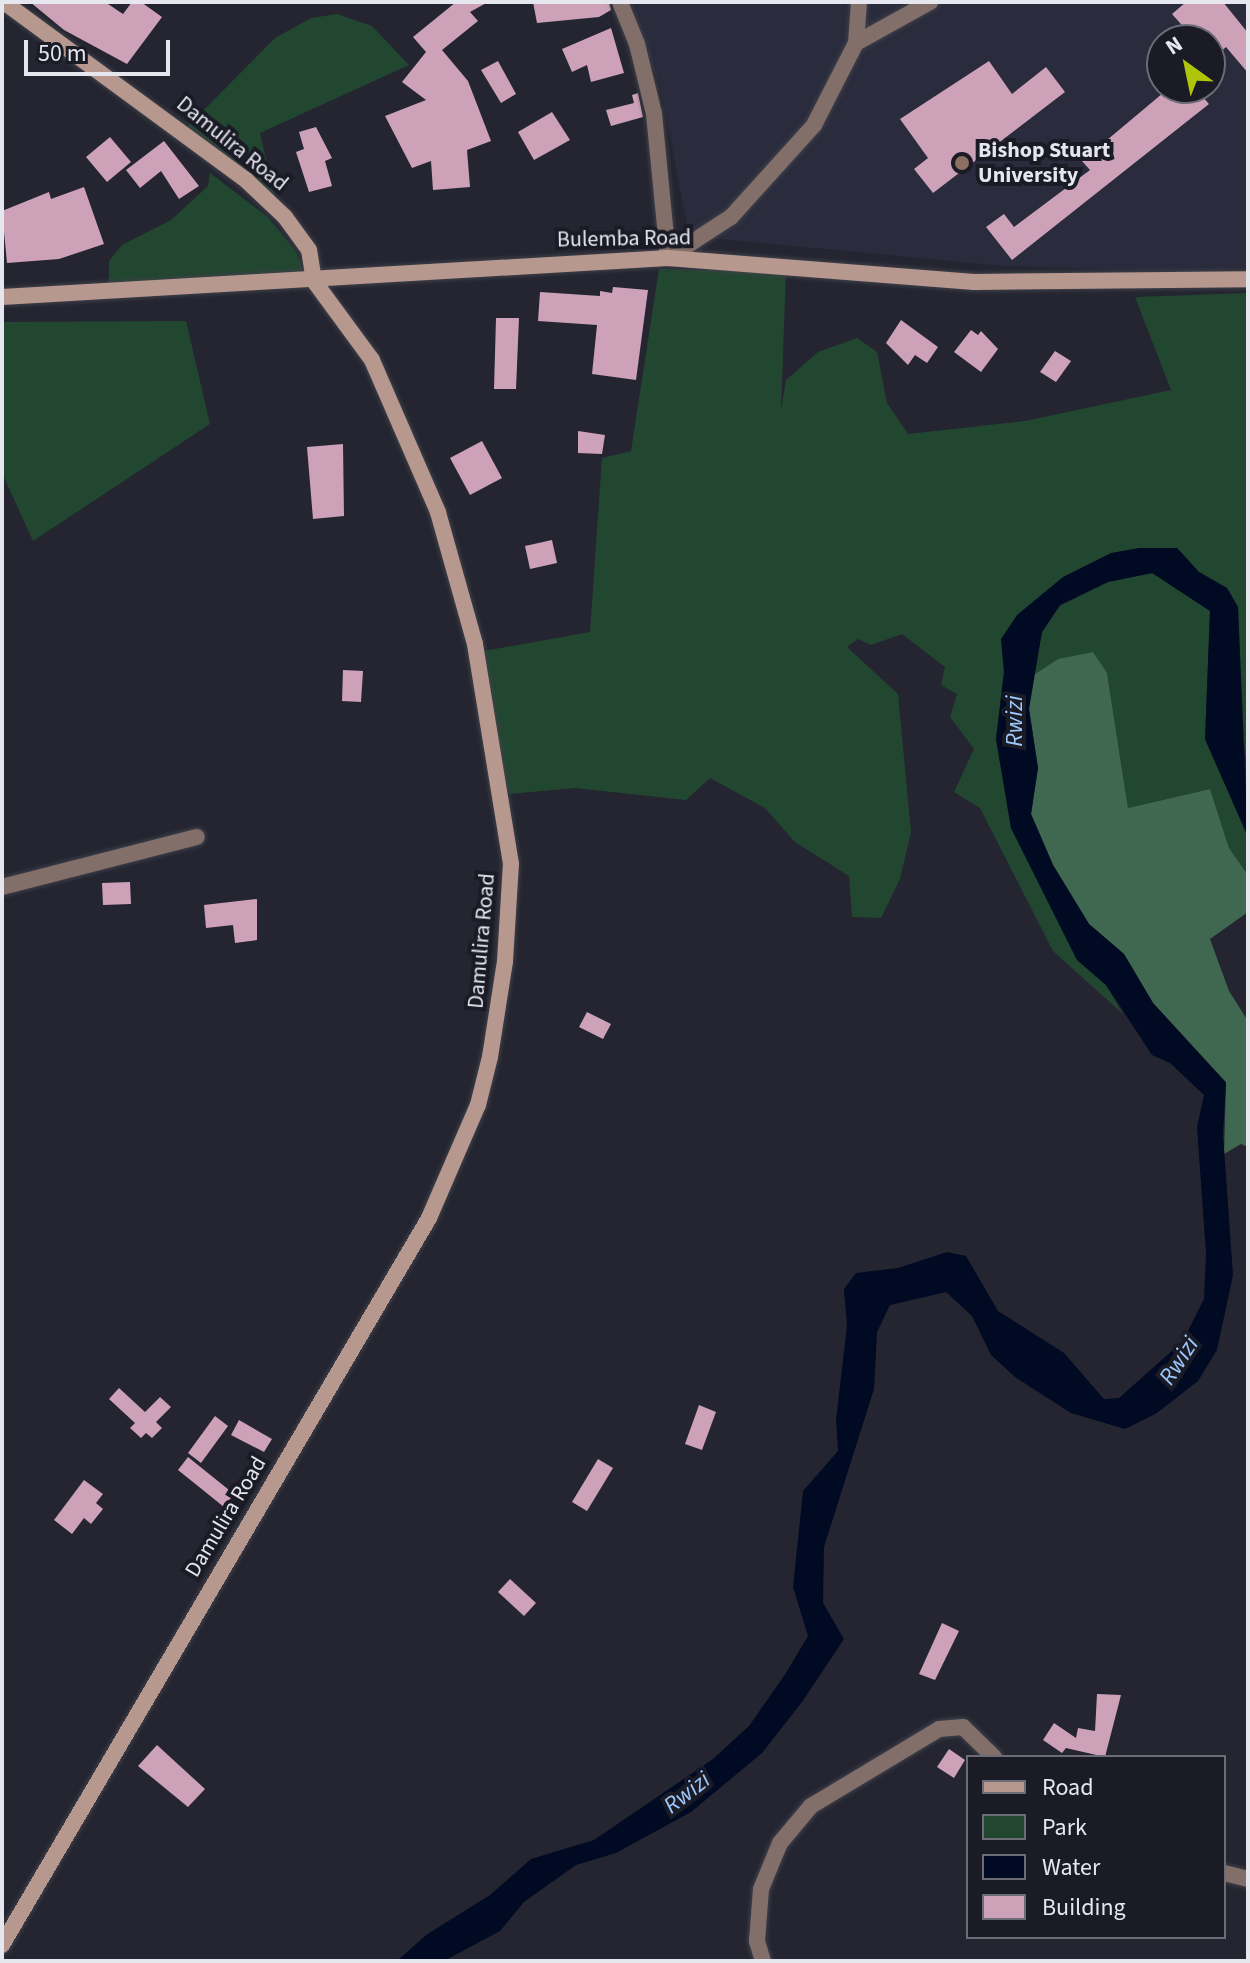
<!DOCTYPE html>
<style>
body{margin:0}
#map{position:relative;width:1250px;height:1963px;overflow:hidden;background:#242530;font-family:"Source Sans 3",sans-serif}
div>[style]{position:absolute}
.built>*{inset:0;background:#2a2b3c}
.green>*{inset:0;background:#224730}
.forest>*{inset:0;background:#40674f}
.water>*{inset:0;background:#000a23}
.building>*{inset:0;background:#cda2b8}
.roads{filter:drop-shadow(0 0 2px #3f404b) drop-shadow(0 0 2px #3f404b)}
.street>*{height:16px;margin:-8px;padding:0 8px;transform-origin:8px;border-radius:8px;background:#826f69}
.secondary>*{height:16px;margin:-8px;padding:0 8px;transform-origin:8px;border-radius:8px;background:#b7988e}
.dots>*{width:22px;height:22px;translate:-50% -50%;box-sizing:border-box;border:4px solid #1b1b26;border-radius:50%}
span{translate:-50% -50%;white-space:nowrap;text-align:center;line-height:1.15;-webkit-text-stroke:8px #1b1b26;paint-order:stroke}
.street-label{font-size:22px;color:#e5e6ee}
.poi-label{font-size:22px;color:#e5e6ee;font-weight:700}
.left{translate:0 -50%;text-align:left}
.water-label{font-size:24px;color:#9cc8fd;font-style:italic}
.frame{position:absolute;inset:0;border:4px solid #e5e6ee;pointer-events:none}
.legend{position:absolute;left:966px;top:1755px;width:260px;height:184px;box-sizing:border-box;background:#1b1b26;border:2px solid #6c6c76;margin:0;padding:10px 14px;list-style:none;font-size:24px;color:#e5e6ee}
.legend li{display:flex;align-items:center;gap:16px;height:40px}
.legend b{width:40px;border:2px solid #6c6c76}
.north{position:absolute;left:1146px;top:24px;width:80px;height:80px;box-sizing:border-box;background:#1b1b26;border:2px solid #6c6c76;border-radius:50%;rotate:327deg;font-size:22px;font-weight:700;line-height:32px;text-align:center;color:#e5e6ee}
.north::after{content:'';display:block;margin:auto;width:28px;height:36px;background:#aec509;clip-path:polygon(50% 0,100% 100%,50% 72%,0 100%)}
.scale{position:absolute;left:24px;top:40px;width:146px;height:36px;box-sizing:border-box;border:4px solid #e5e6ee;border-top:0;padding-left:10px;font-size:24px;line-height:28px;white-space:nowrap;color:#e5e6ee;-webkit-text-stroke:6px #1b1b26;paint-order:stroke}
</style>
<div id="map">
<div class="built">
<i style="clip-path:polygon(evenodd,630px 2px,1248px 2px,1248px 267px,1205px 272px,1004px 266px,689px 236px,661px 90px,630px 2px,1162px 40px,1210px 40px,1210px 88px,1162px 88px,1162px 40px)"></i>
</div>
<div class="green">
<i style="clip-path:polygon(337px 14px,372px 26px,409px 65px,260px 133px,275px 199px,185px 129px,275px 38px,311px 18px)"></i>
<i style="clip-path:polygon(210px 173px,268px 217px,296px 251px,306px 278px,109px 291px,109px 261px,122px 245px,171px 220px,208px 186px)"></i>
<i style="clip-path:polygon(659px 269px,786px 272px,781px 411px,786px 380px,818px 352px,857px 338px,877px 352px,887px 403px,908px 434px,1025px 421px,1171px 390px,1135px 297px,1248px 293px,1248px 773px,1240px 719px,1238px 607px,1227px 588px,1199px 572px,1177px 548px,1139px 548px,1001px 639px,1004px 672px,996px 739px,1011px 828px,1077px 960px,1106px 985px,1123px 1014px,1053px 951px,980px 808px,954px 792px,974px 749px,950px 717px,957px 694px,941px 685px,945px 667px,902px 634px,871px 645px,858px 639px,847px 647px,898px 694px,911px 832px,900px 879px,881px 918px,852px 917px,849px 876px,795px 842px,765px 808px,710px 778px,686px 800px,575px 788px,509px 794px,478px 652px,590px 632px,602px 458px,631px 451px)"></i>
<i style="clip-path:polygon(186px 321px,210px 424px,33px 541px,2px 473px,2px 322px)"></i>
<i style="clip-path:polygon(1153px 573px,1210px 611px,1205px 739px,1248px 837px,1248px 875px,1229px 848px,1210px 789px,1128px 808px,1107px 673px,1058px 659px,1032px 676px,1042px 632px,1060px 606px,1108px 582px)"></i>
</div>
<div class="forest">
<i style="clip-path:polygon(1093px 652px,1107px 673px,1128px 808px,1210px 789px,1229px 848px,1248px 875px,1248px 912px,1210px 939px,1229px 991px,1248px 1021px,1248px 1147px,1241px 1144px,1224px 1154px,1226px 1082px,1153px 1003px,1124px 954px,1089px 924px,1053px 865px,1031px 814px,1038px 768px,1029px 709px,1032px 676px,1058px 659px)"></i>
</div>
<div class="water">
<i style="clip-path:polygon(1139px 548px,1177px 548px,1199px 572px,1227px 588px,1238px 607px,1248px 837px,1205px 739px,1210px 611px,1152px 573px,1108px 582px,1060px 605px,1042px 632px,1029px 709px,1038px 768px,1031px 814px,1053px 865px,1089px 924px,1124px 954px,1153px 1003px,1226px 1083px,1223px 1134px,1233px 1275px,1217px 1350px,1198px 1381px,1157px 1413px,1125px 1429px,1071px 1413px,1015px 1377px,991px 1355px,972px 1316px,946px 1292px,890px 1305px,877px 1332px,874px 1389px,824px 1547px,823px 1603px,844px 1639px,802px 1702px,762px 1753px,691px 1812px,616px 1853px,576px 1865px,524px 1902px,500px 1931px,444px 1961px,397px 1961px,426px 1935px,490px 1895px,531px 1859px,594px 1840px,713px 1759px,749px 1726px,786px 1673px,808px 1636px,793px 1587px,803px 1491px,838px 1451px,836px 1420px,847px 1326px,844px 1289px,856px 1273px,898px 1268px,947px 1252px,966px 1256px,998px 1311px,1064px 1353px,1104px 1399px,1119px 1398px,1183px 1341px,1204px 1299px,1206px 1254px,1197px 1127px,1204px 1095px,1170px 1063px,1152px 1055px,1106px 985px,1077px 960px,1011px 828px,996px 739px,1004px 672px,1001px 639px,1017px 615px,1063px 577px,1111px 553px)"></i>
</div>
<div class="building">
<i style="clip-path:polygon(30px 2px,105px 2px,123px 14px,132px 2px,141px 2px,162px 17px,127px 64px,64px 30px)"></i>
<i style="clip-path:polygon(456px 2px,488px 2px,470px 12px,478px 21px,442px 50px,468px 81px,491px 141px,467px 150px,470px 187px,433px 190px,431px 161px,412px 168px,385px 116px,426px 100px,402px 82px,426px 52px,413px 37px)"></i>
<i style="clip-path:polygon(533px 2px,609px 2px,611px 10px,599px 17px,537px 23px)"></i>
<i style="clip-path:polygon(1186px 2px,1223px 2px,1248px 33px,1248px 73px,1226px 47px,1210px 61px,1210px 40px,1195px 40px,1172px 14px)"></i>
<i style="clip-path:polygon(611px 28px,624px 73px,591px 82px,587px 65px,572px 72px,562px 49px)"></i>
<i style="clip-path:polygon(498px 61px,516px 94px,501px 103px,481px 70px)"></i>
<i style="clip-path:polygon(989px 61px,1012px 94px,1046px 67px,1065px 92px,933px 193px,914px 169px,928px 158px,900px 119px)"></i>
<i style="clip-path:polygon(1169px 88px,1195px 88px,1209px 104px,1012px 260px,986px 227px,1004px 214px,1014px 227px,1090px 170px,1082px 161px)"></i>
<i style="clip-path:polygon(638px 93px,643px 117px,611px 126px,606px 110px,634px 103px,632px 95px)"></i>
<i style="clip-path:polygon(552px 112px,570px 140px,534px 160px,518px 132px)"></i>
<i style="clip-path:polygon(316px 127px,332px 158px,325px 161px,332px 186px,309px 192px,296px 152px,304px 149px,299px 132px)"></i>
<i style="clip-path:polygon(110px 137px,131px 162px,107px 182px,86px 157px)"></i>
<i style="clip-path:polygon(164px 141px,199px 186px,179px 199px,161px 171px,140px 188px,126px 170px)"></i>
<i style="clip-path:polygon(84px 187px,104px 244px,59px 259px,7px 263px,2px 211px,49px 192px,51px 199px)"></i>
<i style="clip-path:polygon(613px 287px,648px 290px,636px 380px,592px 374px,597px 325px,538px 321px,540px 292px,600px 296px,600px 291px,612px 293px)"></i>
<i style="clip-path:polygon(496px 318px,519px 318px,516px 389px,494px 389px)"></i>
<i style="clip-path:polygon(901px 320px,938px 347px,927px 363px,915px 355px,908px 365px,886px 343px)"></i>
<i style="clip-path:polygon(971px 330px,978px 335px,981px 331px,998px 349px,981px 372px,954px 352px)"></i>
<i style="clip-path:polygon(1055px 351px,1071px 361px,1056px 382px,1040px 372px)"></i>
<i style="clip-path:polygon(578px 431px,605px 435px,602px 454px,578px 453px)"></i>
<i style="clip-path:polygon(482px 441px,502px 478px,470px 495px,450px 458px)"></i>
<i style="clip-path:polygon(343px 444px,344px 516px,313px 519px,307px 447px)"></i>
<i style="clip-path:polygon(552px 540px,557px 563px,530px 569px,525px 546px)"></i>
<i style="clip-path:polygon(343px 670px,363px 671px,361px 702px,342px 701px)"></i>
<i style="clip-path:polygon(130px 882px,131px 904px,103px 905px,102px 883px)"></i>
<i style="clip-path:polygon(257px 899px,257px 940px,235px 943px,233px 925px,206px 928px,204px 905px)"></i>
<i style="clip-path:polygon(587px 1012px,611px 1024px,603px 1039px,579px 1027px)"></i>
<i style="clip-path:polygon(119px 1388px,145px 1412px,160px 1397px,171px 1407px,156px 1422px,162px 1428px,152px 1438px,146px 1433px,141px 1438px,130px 1428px,135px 1423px,109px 1399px)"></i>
<i style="clip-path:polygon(699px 1405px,716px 1412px,702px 1450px,685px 1444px)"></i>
<i style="clip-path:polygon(215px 1416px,228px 1426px,201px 1463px,188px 1453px)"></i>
<i style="clip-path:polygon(239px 1420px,272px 1439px,264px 1452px,231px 1435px)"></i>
<i style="clip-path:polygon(188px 1457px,234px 1494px,224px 1507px,178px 1470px)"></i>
<i style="clip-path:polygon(598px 1459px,613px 1468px,587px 1511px,572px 1502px)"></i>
<i style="clip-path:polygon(84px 1480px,103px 1494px,96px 1503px,103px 1509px,91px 1524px,84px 1518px,72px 1534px,54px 1520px)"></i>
<i style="clip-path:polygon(510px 1579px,536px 1603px,524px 1616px,498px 1592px)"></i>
<i style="clip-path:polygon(942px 1623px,959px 1631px,935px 1680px,919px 1674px)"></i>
<i style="clip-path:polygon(1097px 1694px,1121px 1695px,1105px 1757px,1066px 1748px,1062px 1753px,1043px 1740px,1054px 1723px,1076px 1738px,1078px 1728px,1095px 1731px)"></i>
<i style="clip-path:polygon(157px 1745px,205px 1789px,188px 1807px,138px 1766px)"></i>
<i style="clip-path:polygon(949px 1749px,965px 1760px,954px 1778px,937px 1767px)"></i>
</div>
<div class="roads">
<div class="street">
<i style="left:620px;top:2px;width:45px;rotate:68deg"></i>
<i style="left:637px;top:44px;width:72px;rotate:76.3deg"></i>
<i style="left:654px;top:114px;width:145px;rotate:84.4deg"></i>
<i style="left:668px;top:258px;width:75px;rotate:-33.1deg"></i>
<i style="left:731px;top:217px;width:124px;rotate:-47.9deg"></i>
<i style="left:814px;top:125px;width:92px;rotate:-62.9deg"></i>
<i style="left:856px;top:43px;width:41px;rotate:-85.8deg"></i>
<i style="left:856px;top:43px;width:85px;rotate:-29deg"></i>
<i style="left:2px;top:887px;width:201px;rotate:-14.4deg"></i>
<i style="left:1224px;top:1873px;width:25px;rotate:14deg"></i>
<i style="left:763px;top:1961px;width:21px;rotate:-107deg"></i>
<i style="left:757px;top:1941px;width:52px;rotate:-85.6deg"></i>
<i style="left:761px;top:1889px;width:50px;rotate:-67.6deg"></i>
<i style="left:780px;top:1843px;width:48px;rotate:-50deg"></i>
<i style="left:811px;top:1806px;width:149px;rotate:-31deg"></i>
<i style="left:939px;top:1729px;width:24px;rotate:-5deg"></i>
<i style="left:963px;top:1727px;width:43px;rotate:44.1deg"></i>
</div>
<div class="secondary">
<i style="left:2px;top:297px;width:667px;rotate:-3.35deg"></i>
<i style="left:668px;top:258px;width:307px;rotate:4.5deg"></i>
<i style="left:974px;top:282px;width:274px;rotate:-0.6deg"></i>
<i style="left:2px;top:1945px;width:843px;rotate:-59.57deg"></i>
<i style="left:429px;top:1218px;width:123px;rotate:-66.6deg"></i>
<i style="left:478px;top:1105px;width:49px;rotate:-76deg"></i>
<i style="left:490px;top:1057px;width:97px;rotate:-81.1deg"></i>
<i style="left:505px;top:961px;width:97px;rotate:-86.5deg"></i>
<i style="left:511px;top:864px;width:223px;rotate:-99.3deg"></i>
<i style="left:475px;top:644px;width:137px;rotate:-105.7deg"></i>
<i style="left:438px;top:512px;width:166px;rotate:-113.5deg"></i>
<i style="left:372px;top:360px;width:98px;rotate:-126.3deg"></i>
<i style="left:314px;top:281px;width:31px;rotate:-99deg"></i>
<i style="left:309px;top:250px;width:41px;rotate:-126deg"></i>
<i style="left:285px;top:217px;width:54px;rotate:-136.5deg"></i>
<i style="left:246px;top:180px;width:300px;rotate:-143.7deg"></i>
</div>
</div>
<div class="dots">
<i style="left:962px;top:163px;background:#8d6e63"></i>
</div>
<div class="street-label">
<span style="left:232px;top:144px;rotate:39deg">Damulira Road</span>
<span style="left:624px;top:239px;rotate:-1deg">Bulemba Road</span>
<span style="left:482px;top:941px;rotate:-85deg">Damulira Road</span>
<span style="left:226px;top:1517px;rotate:-59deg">Damulira Road</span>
</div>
<div class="poi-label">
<span class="left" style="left:978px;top:163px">Bishop Stuart<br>University</span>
</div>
<div class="water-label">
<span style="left:1015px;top:721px;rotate:-90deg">Rwizi</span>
<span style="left:1179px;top:1361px;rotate:-57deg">Rwizi</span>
<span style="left:687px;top:1793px;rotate:-38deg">Rwizi</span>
</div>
<div class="frame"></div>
<ul class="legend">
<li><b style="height:10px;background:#b7988e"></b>Road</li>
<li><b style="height:22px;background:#224730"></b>Park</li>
<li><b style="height:22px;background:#000a23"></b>Water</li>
<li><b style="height:22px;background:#cda2b8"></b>Building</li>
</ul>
<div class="north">N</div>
<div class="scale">50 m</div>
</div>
